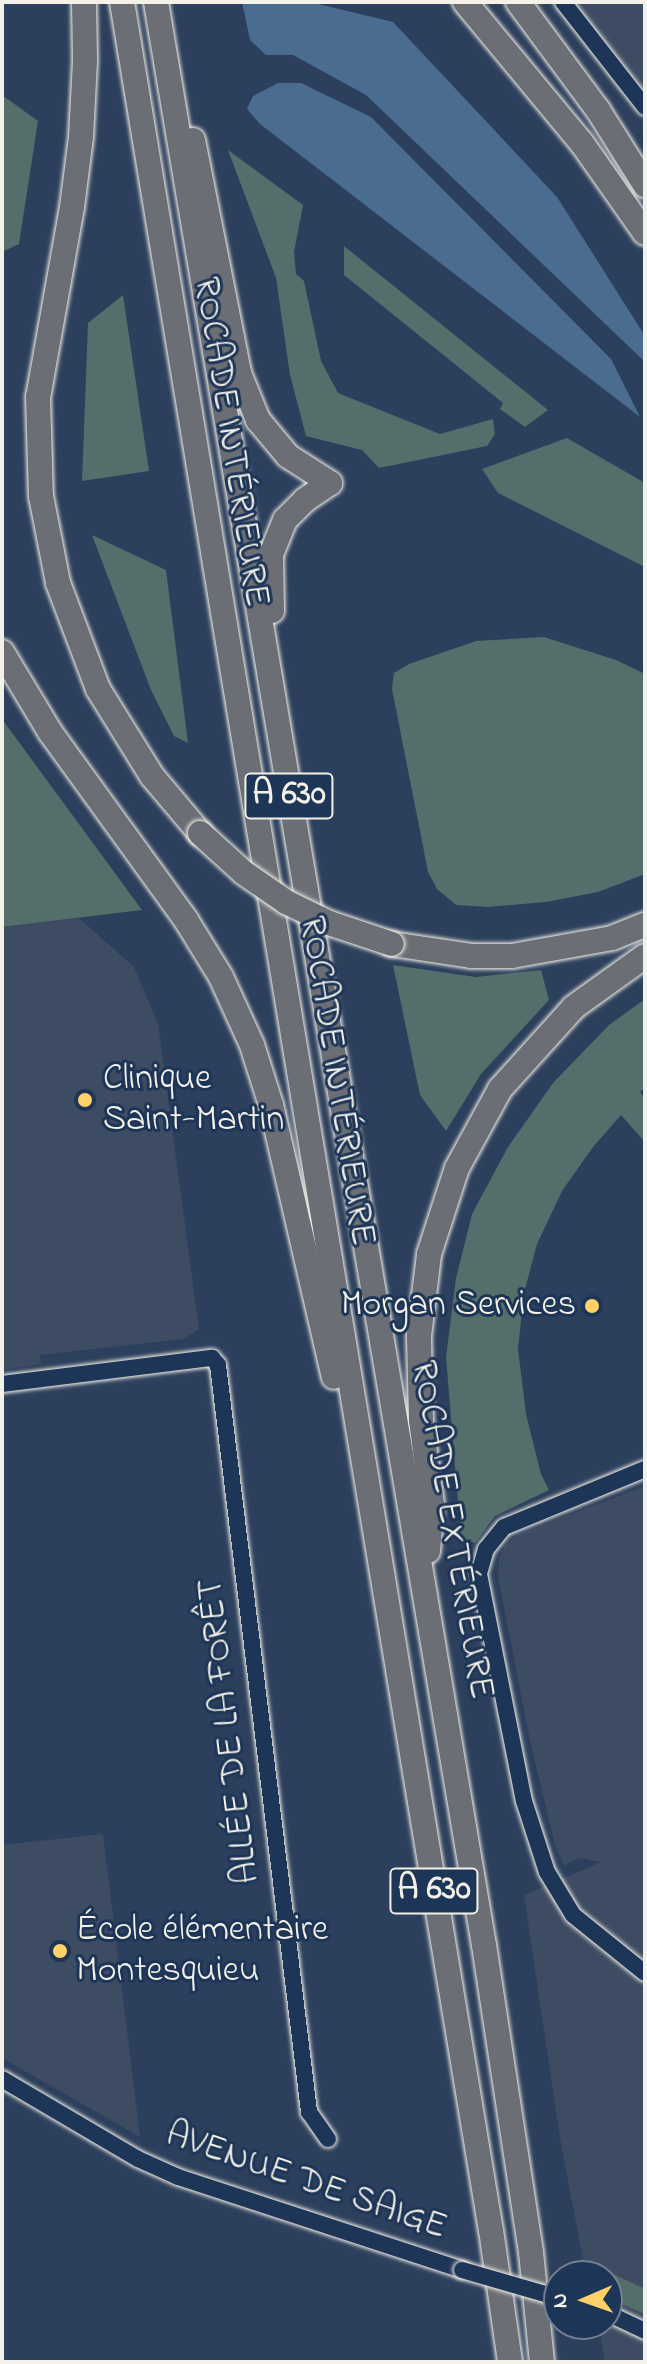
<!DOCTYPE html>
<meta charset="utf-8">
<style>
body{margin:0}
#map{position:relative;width:647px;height:2364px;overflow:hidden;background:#2c3f5c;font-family:"Indie Flower",sans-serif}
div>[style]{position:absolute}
.built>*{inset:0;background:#3d4c62}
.green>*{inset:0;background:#536e6b}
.water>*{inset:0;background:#4b6c91}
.roads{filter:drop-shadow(0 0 2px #f4f1e8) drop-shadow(0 0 2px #f4f1e8)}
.minor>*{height:16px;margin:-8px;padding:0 8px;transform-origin:8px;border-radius:8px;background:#1d3557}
.highway>*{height:24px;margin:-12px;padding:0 12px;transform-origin:12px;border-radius:12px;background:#6b6f75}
.bridges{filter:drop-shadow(0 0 2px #f4f1e8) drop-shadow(0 0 2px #f4f1e8)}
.minor-bridge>*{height:16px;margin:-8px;padding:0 8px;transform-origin:8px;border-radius:8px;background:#1d3557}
.highway-bridge>*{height:24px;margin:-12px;padding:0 12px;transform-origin:12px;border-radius:12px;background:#6b6f75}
.dots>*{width:22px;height:22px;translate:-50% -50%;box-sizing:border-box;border:4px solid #1d3557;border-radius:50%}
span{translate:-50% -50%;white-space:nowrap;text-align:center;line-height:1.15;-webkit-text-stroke:6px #1d3557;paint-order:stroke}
.shield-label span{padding:2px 6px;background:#1d3557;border:2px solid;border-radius:6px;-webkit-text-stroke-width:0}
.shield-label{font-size:34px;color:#f4f1e8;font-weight:700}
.street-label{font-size:36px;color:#f4f1e8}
.poi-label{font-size:36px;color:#f4f1e8}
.left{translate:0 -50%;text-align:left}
.right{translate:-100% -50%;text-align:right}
.frame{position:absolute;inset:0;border:4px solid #f4f1e8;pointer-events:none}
.north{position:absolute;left:543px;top:2260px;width:80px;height:80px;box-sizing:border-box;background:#1d3557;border:2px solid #738091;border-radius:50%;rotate:268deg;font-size:22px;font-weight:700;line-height:32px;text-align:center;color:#f4f1e8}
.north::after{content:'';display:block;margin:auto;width:28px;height:36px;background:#ffd166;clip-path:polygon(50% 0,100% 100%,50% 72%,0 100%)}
</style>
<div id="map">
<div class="built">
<i style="clip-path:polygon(563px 2px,645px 2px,645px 107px)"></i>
<i style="clip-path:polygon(79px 918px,134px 967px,158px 1024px,199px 1329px,183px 1339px,40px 1355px,41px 1364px,2px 1370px,2px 927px)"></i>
<i style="clip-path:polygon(645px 1486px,645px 2362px,605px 2362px,599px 2324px,607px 2324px,607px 2276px,588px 2276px,583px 2260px,560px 2138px,524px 1895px,601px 1862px,580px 1858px,564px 1865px,555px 1846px,530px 1741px,498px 1577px,499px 1559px,505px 1546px,518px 1535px)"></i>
<i style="clip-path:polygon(103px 1834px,140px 2137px,2px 2058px,2px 1845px)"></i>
</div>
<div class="green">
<i style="clip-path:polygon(2px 95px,38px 121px,19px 244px,2px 252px)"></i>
<i style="clip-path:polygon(228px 150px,303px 205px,294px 252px,296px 274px,304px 281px,321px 361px,338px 393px,440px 434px,493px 419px,495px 434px,487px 446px,379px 468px,362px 450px,306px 436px,290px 375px,276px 278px)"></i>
<i style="clip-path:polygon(344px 246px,548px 410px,525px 427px,500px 409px,503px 403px,344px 275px)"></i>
<i style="clip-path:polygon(123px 295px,149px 471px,82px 481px,88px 323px)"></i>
<i style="clip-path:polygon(567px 438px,645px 483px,645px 567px,498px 493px,482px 469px)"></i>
<i style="clip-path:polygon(92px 535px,166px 570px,188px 743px,174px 736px,151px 690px)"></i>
<i style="clip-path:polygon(544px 637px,616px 660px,645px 674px,645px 874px,598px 892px,546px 902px,488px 907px,456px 905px,437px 889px,428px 872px,392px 689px,394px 673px,409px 664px,476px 641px)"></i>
<i style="clip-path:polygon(2px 719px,142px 910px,2px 927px)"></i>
<i style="clip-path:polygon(393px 965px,476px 977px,541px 970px,549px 1000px,481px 1074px,446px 1131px,420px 1095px)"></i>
<i style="clip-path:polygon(645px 999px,645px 1088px,640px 1092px,645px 1099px,645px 1142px,621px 1115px,593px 1147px,562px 1191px,537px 1244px,524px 1293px,518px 1349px,526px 1414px,541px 1474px,549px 1490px,495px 1516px,475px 1543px,461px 1538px,446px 1357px,456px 1278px,472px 1214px,508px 1147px,553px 1083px,609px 1025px)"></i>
<i style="clip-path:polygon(583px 2260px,645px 2289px,645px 2314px,607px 2298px,607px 2276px,588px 2276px)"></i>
</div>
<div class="water">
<i style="clip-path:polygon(242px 2px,310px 2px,393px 22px,557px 197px,645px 336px,645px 362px,366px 95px,293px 55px,266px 55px,250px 40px)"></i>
<i style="clip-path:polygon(278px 83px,301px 83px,371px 117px,611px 359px,640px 417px,260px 124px,247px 109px,253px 96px)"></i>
</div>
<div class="roads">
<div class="minor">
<i style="left:563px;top:2px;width:133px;rotate:52deg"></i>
<i style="left:2px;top:1384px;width:212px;rotate:-7.1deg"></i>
<i style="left:212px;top:1358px;width:9px;rotate:49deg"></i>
<i style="left:218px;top:1365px;width:753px;rotate:83.05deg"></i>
<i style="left:309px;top:2112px;width:33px;rotate:55deg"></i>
<i style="left:645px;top:1469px;width:152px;rotate:157.6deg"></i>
<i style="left:504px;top:1527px;width:28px;rotate:129deg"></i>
<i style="left:486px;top:1549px;width:26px;rotate:106deg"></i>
<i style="left:479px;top:1574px;width:231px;rotate:78.8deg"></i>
<i style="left:524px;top:1801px;width:75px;rotate:72.1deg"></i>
<i style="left:547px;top:1872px;width:50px;rotate:58.8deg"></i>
<i style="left:573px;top:1915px;width:92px;rotate:38.9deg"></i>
<i style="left:2px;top:2079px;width:158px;rotate:30.5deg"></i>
<i style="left:138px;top:2159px;width:44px;rotate:24.2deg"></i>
<i style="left:178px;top:2177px;width:299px;rotate:18.1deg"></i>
<i style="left:607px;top:2313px;width:42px;rotate:25.3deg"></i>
</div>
<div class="highway">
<i style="left:84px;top:2px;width:59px;rotate:89deg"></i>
<i style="left:85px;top:61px;width:76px;rotate:93deg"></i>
<i style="left:81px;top:137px;width:71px;rotate:97.3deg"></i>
<i style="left:72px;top:207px;width:193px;rotate:100.1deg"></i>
<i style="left:38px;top:397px;width:99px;rotate:88.3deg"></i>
<i style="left:41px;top:496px;width:89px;rotate:78.9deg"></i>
<i style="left:58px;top:583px;width:113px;rotate:69.3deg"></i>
<i style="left:98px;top:689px;width:102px;rotate:58.2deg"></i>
<i style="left:152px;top:776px;width:75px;rotate:49.9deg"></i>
<i style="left:122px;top:2px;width:2258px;rotate:80.6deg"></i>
<i style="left:491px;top:2230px;width:133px;rotate:81.8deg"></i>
<i style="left:156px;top:2px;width:1970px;rotate:80.42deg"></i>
<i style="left:484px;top:1945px;width:311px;rotate:81.3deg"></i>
<i style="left:531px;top:2252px;width:111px;rotate:84.3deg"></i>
<i style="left:465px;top:2px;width:182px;rotate:50.4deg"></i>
<i style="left:581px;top:142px;width:111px;rotate:54.9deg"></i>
<i style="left:518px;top:2px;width:134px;rotate:53.5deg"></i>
<i style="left:598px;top:110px;width:89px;rotate:57.9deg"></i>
<i style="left:193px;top:140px;width:237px;rotate:78.8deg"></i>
<i style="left:239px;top:373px;width:51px;rotate:68deg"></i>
<i style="left:258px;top:420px;width:47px;rotate:50.2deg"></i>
<i style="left:288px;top:456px;width:50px;rotate:32.7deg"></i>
<i style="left:330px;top:483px;width:30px;rotate:146deg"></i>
<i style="left:305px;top:500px;width:28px;rotate:135deg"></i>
<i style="left:285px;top:520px;width:37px;rotate:112deg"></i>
<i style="left:271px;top:554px;width:57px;rotate:89deg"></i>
<i style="left:2px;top:652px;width:93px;rotate:59deg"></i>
<i style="left:50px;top:732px;width:232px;rotate:54.1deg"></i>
<i style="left:186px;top:920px;width:67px;rotate:58.4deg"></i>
<i style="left:221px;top:977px;width:75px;rotate:65.5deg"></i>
<i style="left:252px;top:1045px;width:63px;rotate:72.4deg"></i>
<i style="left:271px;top:1105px;width:279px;rotate:77deg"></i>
<i style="left:392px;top:944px;width:80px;rotate:8.6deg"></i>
<i style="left:471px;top:956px;width:41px"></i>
<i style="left:512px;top:956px;width:102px;rotate:-10.2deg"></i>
<i style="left:612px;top:938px;width:35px;rotate:-22deg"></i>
<i style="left:428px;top:1551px;width:47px;rotate:-85.1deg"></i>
<i style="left:432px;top:1504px;width:85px;rotate:-97.5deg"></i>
<i style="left:421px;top:1420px;width:84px;rotate:-91.4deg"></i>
<i style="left:419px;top:1336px;width:83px;rotate:-83deg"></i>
<i style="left:429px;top:1254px;width:90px;rotate:-72deg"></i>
<i style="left:457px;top:1168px;width:90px;rotate:-61.4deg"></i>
<i style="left:500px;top:1089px;width:110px;rotate:-47.9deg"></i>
<i style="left:574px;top:1007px;width:87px;rotate:-35.7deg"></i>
</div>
</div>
<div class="bridges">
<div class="minor-bridge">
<i style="left:462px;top:2270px;width:101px;rotate:16.1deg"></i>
</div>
<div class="highway-bridge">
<i style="left:200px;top:833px;width:59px;rotate:42.3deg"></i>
<i style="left:244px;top:873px;width:51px;rotate:34.6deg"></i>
<i style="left:286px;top:902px;width:48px;rotate:26deg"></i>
<i style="left:329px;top:923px;width:66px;rotate:18.4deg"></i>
</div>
</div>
<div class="dots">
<i style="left:85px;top:1100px;background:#ffd166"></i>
<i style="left:592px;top:1306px;background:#ffd166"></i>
<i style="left:60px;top:1951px;background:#ffd166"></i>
</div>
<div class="shield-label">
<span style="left:289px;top:796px">A 630</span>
<span style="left:434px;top:1891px">A 630</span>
</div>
<div class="street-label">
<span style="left:230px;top:442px;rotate:81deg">ROCADE INTÉRIEURE</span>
<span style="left:336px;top:1081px;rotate:81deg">ROCADE INTÉRIEURE</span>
<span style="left:451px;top:1530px;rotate:80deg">ROCADE EXTÉRIEURE</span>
<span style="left:230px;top:1731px;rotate:-97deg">ALLÉE DE LA FORÊT</span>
<span style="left:306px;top:2182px;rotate:19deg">AVENUE DE SAIGE</span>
</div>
<div class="poi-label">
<span class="left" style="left:103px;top:1100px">Clinique<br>Saint-Martin</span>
<span class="right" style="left:576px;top:1306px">Morgan Services</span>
<span class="left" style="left:76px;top:1951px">École élémentaire<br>Montesquieu</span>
</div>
<div class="frame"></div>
<div class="north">N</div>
</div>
